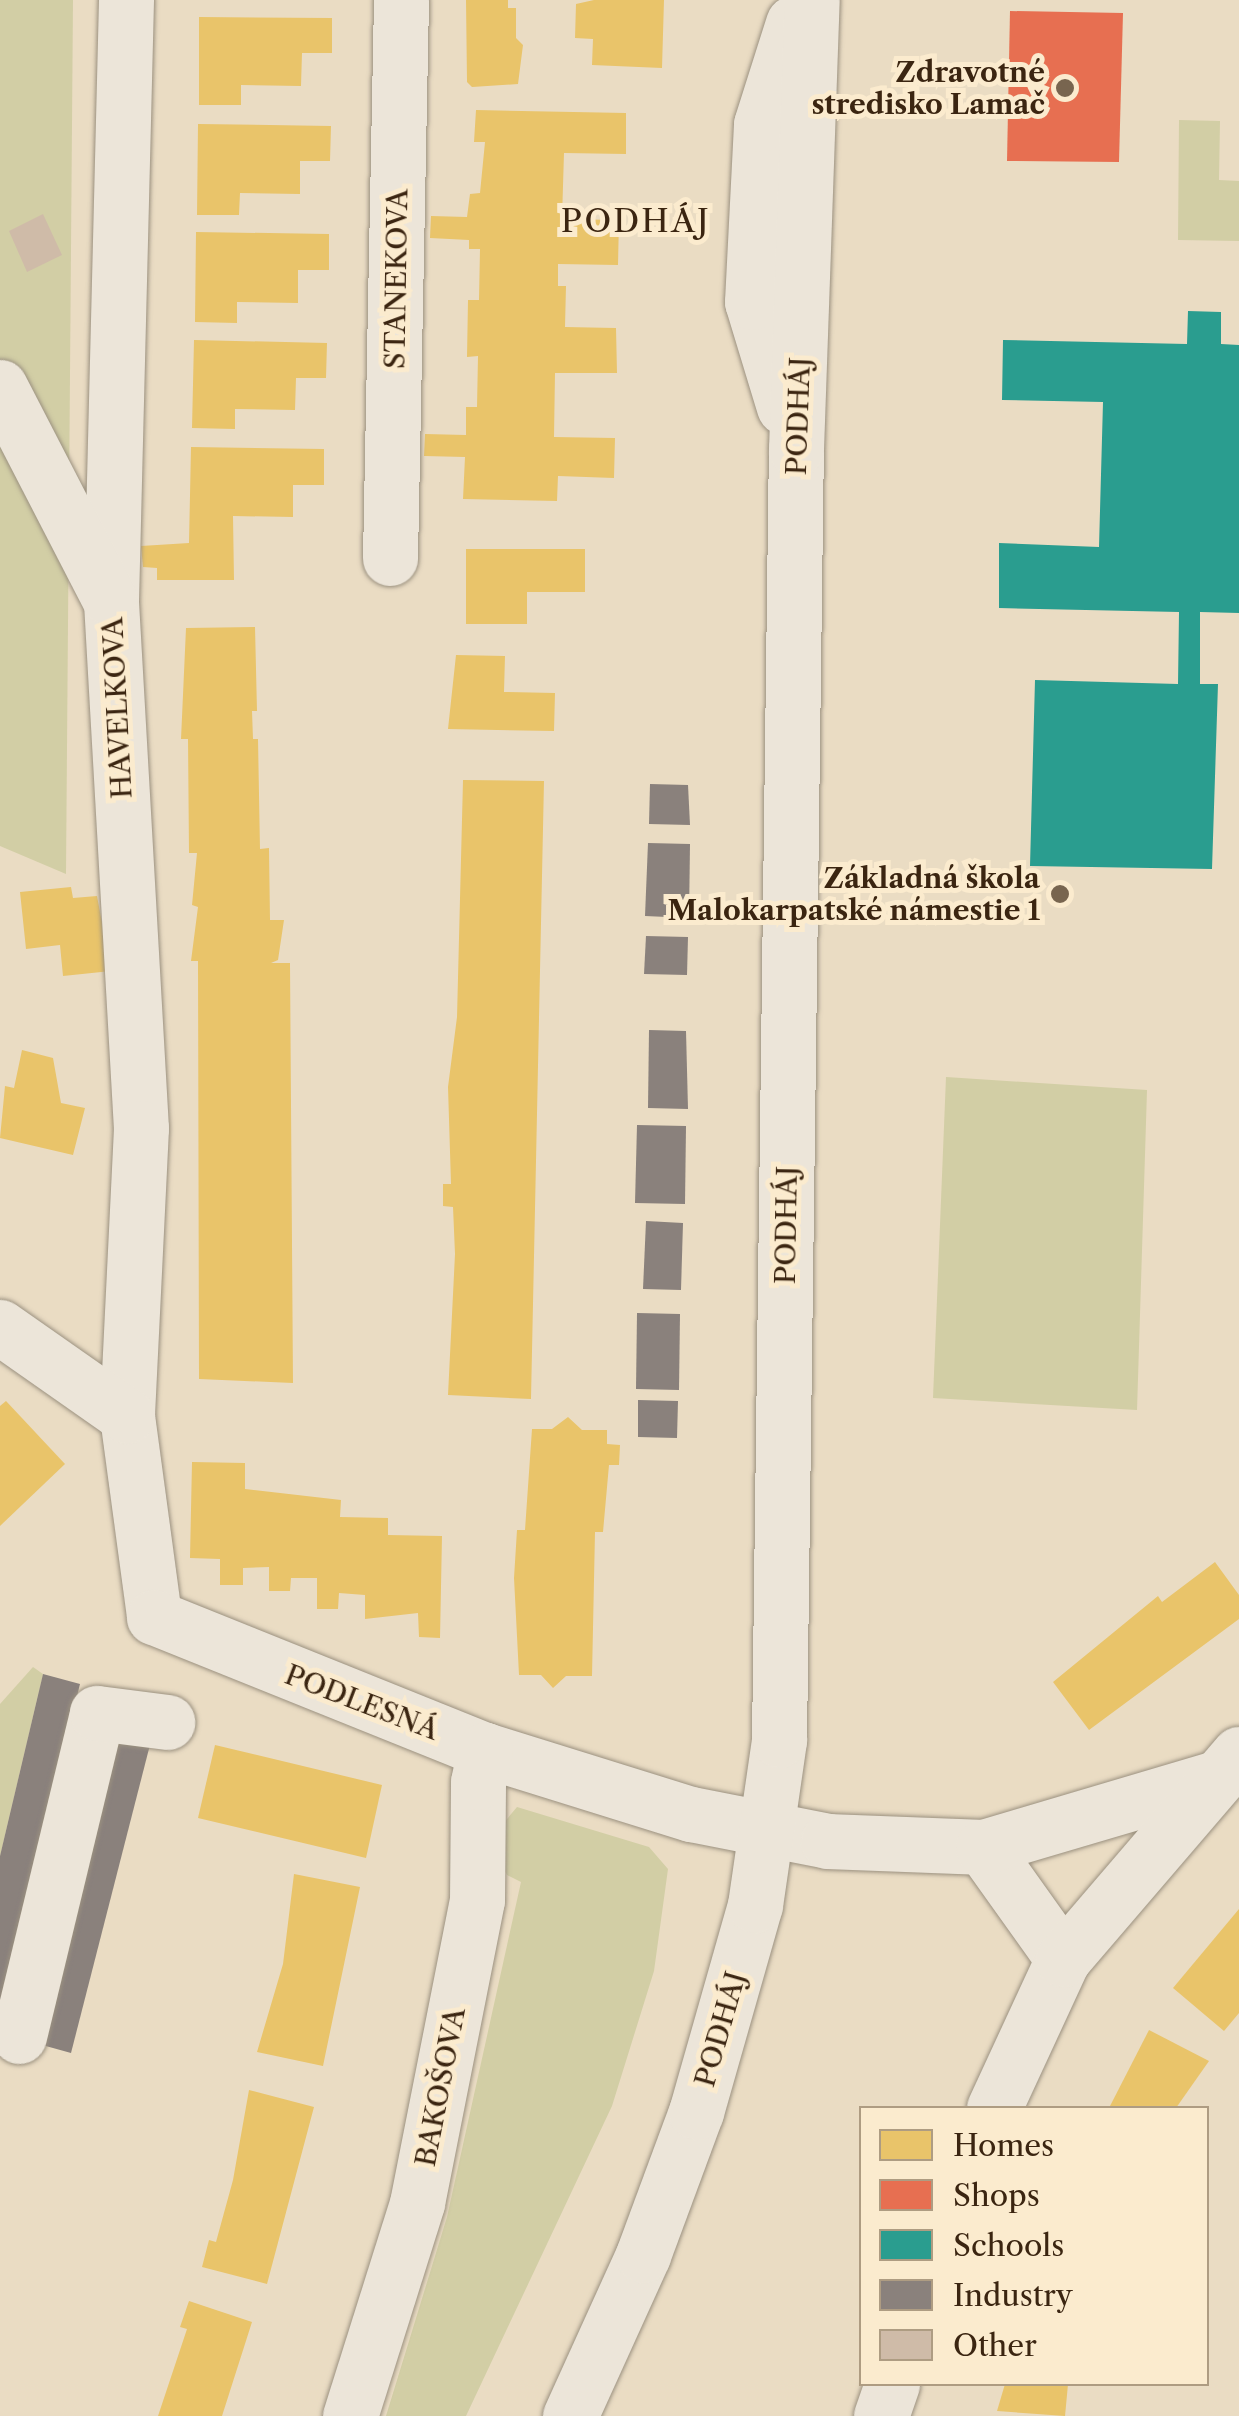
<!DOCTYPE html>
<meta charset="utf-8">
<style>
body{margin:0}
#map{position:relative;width:1239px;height:2416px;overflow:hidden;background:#eadcc3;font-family:"Libre Caslon Text",serif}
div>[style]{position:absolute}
.green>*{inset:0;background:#d2cea5}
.homes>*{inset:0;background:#e9c46a}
.shops>*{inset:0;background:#e76f51}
.schools>*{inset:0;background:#2a9d8f}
.industry>*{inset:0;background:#8a817c}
.building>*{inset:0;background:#cfbba8}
.roads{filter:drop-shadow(0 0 2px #9b9180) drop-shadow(0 0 2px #9b9180)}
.minor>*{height:55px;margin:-27.5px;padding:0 27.5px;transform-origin:27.5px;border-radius:27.5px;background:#ece5d9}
.dots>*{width:28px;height:28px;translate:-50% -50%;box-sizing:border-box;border:5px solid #fbebce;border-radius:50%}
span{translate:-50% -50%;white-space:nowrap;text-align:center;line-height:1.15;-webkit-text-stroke:10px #fbebce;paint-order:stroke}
.poi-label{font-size:28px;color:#3b2511;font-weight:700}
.right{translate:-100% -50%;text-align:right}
.street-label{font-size:28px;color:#3b2511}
.quarter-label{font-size:32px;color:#3b2511;letter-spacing:2.5px}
.legend{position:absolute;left:859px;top:2106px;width:350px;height:280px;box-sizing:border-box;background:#fbebce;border:2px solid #ae9c82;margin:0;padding:12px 18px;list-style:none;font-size:30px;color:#3b2511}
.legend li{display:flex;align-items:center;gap:20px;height:50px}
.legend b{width:50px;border:2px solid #ae9c82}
</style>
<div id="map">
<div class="green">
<i style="clip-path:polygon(0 0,73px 0,66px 874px,0 846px)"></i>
<i style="clip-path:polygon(1179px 120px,1220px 121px,1219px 180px,1239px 181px,1239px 241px,1178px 240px)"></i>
<i style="clip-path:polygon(946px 1077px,1147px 1090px,1137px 1410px,933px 1398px)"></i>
<i style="clip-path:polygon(33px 1667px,43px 1674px,0 1856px,0 1704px)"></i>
<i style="clip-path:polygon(517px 1807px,649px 1847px,668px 1869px,654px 1971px,612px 2106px,466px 2416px,386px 2416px,447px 2217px,521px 1882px,507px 1875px,488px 1842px)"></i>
</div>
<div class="homes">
<i style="clip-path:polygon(466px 0,508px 0,508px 8px,516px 8px,516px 38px,523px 45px,518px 84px,472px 87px,467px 82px)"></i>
<i style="clip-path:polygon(594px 0,664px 0,662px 68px,592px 65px,593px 39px,575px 38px,576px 4px)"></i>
<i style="clip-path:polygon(199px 17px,332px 18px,332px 53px,302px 53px,301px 86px,241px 85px,241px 105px,199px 105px)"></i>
<i style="clip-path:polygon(476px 110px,626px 113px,626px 154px,564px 153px,562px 219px,619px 220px,618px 265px,558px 264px,558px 286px,566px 286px,565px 327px,616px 328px,617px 373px,555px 373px,554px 437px,615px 438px,614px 478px,558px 476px,557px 501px,463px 499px,465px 457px,424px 456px,425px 434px,466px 435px,466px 407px,477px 407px,478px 356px,467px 357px,468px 300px,479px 300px,480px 249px,469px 249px,469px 240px,430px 238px,431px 216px,467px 217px,470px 194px,480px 193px,485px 142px,474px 142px)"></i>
<i style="clip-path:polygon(198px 124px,331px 126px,330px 161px,300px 161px,300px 194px,240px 193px,239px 215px,197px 215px)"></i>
<i style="clip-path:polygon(196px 232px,329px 234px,329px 270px,298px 270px,298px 303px,237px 302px,237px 323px,195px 322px)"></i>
<i style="clip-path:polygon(194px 340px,327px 343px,326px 378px,296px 378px,295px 410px,235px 409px,235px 429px,192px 428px)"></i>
<i style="clip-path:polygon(191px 447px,324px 449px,324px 485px,293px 485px,293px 517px,233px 516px,234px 580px,157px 580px,157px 568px,143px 567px,141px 546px,189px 543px)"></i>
<i style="clip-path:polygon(466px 549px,585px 549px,585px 592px,527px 592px,527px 624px,466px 624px)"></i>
<i style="clip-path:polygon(255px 627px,257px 711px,252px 711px,253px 739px,258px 739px,260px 849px,269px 848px,270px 920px,284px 920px,278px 960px,271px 963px,290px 963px,293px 1383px,199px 1379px,198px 961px,191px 961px,198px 907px,192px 905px,197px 853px,189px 853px,188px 739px,181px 739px,186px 628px)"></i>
<i style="clip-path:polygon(456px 655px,505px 656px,504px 692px,555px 693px,554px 731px,448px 729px)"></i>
<i style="clip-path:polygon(463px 780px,544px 781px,531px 1399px,448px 1395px,455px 1254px,453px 1207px,443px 1206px,443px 1184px,451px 1184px,448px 1087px,457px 1017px)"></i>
<i style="clip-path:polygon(71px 887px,73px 898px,97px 896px,111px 971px,63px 976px,60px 945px,26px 949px,20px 892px)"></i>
<i style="clip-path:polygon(22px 1050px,53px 1058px,61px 1103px,85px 1108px,73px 1155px,0 1138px,5px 1086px,14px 1088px)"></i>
<i style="clip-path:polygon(6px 1401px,65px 1464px,0 1526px,0 1406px)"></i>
<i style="clip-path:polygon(568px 1417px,582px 1430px,607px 1430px,607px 1444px,620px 1445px,619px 1465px,609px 1465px,603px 1532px,595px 1532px,592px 1676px,566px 1676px,553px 1688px,541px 1675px,519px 1675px,514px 1578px,517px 1530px,525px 1530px,532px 1429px,552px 1429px)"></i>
<i style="clip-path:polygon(192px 1462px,245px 1463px,245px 1489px,341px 1500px,340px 1517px,388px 1518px,388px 1535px,442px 1536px,440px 1638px,419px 1637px,418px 1613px,365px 1619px,365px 1595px,339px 1593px,338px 1609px,317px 1609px,317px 1578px,291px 1578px,290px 1591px,269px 1591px,269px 1567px,243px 1568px,243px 1585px,220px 1585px,220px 1559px,190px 1558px)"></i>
<i style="clip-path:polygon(1215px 1562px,1239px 1595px,1239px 1619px,1089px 1730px,1053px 1682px,1158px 1596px,1162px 1602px)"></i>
<i style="clip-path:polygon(215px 1745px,382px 1785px,366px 1858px,198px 1818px)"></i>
<i style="clip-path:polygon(294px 1874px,360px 1887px,323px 2066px,257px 2052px,283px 1964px)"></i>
<i style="clip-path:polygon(1239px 1909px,1239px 2013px,1224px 2031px,1173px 1988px)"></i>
<i style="clip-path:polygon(1149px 2030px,1209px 2061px,1176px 2108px,1109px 2108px)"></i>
<i style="clip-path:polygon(249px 2090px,314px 2107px,267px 2284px,202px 2267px,209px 2240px,216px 2242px,233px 2180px)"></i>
<i style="clip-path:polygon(189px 2301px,252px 2322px,222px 2416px,158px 2416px,187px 2329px,180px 2327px)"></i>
<i style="clip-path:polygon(1005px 2384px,1068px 2384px,1065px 2416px,997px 2411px)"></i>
</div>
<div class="shops">
<i style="clip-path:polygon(1010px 11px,1123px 13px,1119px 162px,1007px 161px)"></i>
</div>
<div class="schools">
<i style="clip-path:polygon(1188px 311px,1221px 312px,1221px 344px,1239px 345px,1239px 613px,1200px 612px,1200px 684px,1218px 684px,1212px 869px,1030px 866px,1035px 680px,1178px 684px,1179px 612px,999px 608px,999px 543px,1099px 547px,1103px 402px,1002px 400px,1003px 340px,1187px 344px)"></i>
</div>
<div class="industry">
<i style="clip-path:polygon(650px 784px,688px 785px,690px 825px,649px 824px)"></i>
<i style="clip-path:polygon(648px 843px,690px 844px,689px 918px,645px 916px)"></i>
<i style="clip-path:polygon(646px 936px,688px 937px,687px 975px,644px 974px)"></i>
<i style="clip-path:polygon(649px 1030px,686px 1031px,688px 1109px,648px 1108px)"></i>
<i style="clip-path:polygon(637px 1125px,686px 1126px,685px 1204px,635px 1203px)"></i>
<i style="clip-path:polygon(646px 1221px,683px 1223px,681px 1290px,643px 1289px)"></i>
<i style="clip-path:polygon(637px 1313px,680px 1314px,679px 1390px,636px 1389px)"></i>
<i style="clip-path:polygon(638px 1400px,678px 1401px,677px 1438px,638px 1437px)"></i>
<i style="clip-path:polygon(43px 1674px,80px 1684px,0 2012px,0 1856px)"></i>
<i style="clip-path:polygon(116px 1727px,152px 1737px,71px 2053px,35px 2043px)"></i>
</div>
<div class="building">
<i style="clip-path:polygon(43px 214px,62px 255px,27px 272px,9px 231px)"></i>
</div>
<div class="roads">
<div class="minor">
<i style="left:126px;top:0;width:602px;rotate:91.43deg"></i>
<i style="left:111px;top:602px;width:527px;rotate:86.74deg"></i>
<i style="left:141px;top:1128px;width:288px;rotate:92.8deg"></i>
<i style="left:127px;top:1416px;width:203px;rotate:82.3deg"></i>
<i style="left:154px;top:1617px;width:357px;rotate:21.9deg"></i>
<i style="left:485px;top:1750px;width:216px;rotate:17.3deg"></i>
<i style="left:691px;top:1814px;width:140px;rotate:11.1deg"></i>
<i style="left:828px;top:1841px;width:155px;rotate:2.2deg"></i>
<i style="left:983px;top:1847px;width:138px;rotate:54.5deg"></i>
<i style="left:0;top:387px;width:237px;rotate:62.7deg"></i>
<i style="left:784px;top:407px;width:110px;rotate:-106.9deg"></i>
<i style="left:752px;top:302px;width:178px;rotate:-87.1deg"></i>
<i style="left:761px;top:124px;width:106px;rotate:-72.4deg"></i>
<i style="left:390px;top:558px;width:558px;rotate:-88.87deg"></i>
<i style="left:0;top:1327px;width:155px;rotate:35deg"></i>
<i style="left:983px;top:1847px;width:240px;rotate:-16.5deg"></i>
<i style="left:19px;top:2036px;width:332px;rotate:-76.4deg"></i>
<i style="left:97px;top:1713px;width:71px;rotate:7.3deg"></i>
<i style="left:994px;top:2108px;width:164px;rotate:-65.2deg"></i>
<i style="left:1063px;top:1959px;width:270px;rotate:-49.4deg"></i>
<i style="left:350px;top:2416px;width:223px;rotate:-72.5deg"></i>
<i style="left:417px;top:2203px;width:309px;rotate:-78.8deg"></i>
<i style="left:477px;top:1900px;width:118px;rotate:-89.5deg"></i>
<i style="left:478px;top:1782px;width:33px;rotate:-78deg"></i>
<i style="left:570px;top:2416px;width:177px;rotate:-65.6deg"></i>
<i style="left:643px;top:2255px;width:153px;rotate:-69.7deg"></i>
<i style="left:696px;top:2112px;width:215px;rotate:-74.1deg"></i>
<i style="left:755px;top:1905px;width:167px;rotate:-81.7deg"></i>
<i style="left:779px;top:1740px;width:1291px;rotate:-89.25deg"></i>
<i style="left:796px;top:449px;width:449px;rotate:-88deg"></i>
<i style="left:881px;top:2416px;width:34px;rotate:-71deg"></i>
</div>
</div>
<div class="dots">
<i style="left:1065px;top:88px;background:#78654f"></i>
<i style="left:1060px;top:894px;background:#78654f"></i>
</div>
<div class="poi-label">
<span class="right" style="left:1045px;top:88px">Zdravotné<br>stredisko Lamač</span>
<span class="right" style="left:1040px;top:894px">Základná škola<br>Malokarpatské námestie 1</span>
</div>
<div class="street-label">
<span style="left:396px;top:279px;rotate:-89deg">STANEKOVA</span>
<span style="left:798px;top:416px;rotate:-88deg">PODHÁJ</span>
<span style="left:117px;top:708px;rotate:-93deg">HAVELKOVA</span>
<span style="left:786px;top:1225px;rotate:-89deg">PODHÁJ</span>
<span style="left:362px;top:1702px;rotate:21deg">PODLESNÁ</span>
<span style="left:720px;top:2029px;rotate:-74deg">PODHÁJ</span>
<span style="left:440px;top:2087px;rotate:-79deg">BAKOŠOVA</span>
</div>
<div class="quarter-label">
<span style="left:636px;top:221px">PODHÁJ</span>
</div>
<ul class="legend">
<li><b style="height:28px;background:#e9c46a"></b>Homes</li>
<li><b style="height:28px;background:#e76f51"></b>Shops</li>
<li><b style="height:28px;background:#2a9d8f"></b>Schools</li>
<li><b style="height:28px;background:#8a817c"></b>Industry</li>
<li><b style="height:28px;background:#cfbba8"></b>Other</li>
</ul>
</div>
